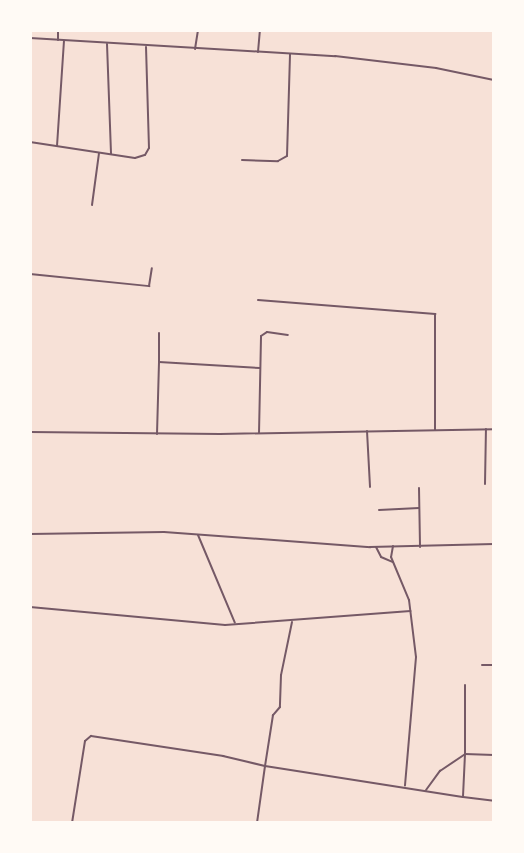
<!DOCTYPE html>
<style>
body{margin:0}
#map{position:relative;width:524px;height:853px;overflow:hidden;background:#f7e1d7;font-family:Inter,sans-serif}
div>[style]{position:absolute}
.minor>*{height:2px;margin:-1px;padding:0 1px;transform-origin:1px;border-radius:1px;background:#755966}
span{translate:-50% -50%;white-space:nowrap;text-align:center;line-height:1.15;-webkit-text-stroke:5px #fffaf5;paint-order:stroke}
.frame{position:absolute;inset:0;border:32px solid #fffaf5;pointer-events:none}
</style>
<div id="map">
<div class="minor">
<i style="left:30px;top:38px;width:306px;rotate:3.4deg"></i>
<i style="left:335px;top:56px;width:102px;rotate:6.8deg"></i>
<i style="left:436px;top:68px;width:59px;rotate:11.7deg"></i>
<i style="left:58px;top:40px;width:10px;rotate:-90deg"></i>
<i style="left:107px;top:44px;width:110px;rotate:87.9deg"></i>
<i style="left:195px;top:49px;width:19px;rotate:-81deg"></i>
<i style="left:258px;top:52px;width:22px;rotate:-85deg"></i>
<i style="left:30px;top:142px;width:106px;rotate:8.7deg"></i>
<i style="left:135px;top:158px;width:10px;rotate:-17deg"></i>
<i style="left:145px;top:155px;width:8px;rotate:-60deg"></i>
<i style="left:149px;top:148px;width:101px;rotate:-91.7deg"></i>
<i style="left:57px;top:146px;width:105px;rotate:-86.2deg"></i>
<i style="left:242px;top:160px;width:36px;rotate:2deg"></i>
<i style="left:278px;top:161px;width:10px;rotate:-29deg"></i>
<i style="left:287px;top:156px;width:102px;rotate:-88.3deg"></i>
<i style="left:92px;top:205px;width:52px;rotate:-82.3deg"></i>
<i style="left:30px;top:274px;width:120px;rotate:5.8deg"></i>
<i style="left:149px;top:286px;width:18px;rotate:-81deg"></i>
<i style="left:258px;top:300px;width:178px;rotate:4.5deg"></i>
<i style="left:435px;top:314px;width:116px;rotate:90deg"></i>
<i style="left:159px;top:333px;width:29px;rotate:90deg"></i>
<i style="left:159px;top:362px;width:101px;rotate:3.4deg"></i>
<i style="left:367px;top:431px;width:56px;rotate:86.9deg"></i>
<i style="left:30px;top:432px;width:190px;rotate:0.6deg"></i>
<i style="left:220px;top:434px;width:274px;rotate:-1deg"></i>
<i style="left:259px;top:433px;width:97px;rotate:-88.8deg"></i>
<i style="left:261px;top:336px;width:7px;rotate:-34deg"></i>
<i style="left:267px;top:332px;width:21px;rotate:8deg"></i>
<i style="left:157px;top:434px;width:72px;rotate:-88.4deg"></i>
<i style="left:485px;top:484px;width:55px;rotate:-89deg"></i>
<i style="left:419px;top:488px;width:59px;rotate:89deg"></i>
<i style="left:379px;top:510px;width:40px;rotate:-2.9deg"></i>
<i style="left:30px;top:534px;width:134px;rotate:-0.9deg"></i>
<i style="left:164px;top:532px;width:207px;rotate:4.2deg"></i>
<i style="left:370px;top:547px;width:124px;rotate:-1.4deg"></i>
<i style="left:198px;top:535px;width:95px;rotate:67.2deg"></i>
<i style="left:393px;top:546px;width:11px;rotate:100deg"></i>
<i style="left:391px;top:557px;width:47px;rotate:67.3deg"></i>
<i style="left:409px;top:600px;width:57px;rotate:83deg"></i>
<i style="left:416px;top:657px;width:129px;rotate:94.9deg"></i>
<i style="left:376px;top:547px;width:11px;rotate:63deg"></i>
<i style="left:381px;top:557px;width:13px;rotate:23deg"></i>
<i style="left:30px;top:607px;width:196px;rotate:5.3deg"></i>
<i style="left:225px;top:625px;width:186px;rotate:-4.3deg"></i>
<i style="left:292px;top:622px;width:54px;rotate:101.7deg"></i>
<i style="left:281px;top:675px;width:32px;rotate:92deg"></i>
<i style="left:280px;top:707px;width:11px;rotate:131deg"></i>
<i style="left:273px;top:715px;width:52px;rotate:98.9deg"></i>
<i style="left:265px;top:766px;width:200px;rotate:8.9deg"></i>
<i style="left:482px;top:665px;width:12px"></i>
<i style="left:494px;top:755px;width:29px;rotate:-178deg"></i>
<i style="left:465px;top:754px;width:43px;rotate:92.7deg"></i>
<i style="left:463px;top:797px;width:31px;rotate:7deg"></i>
<i style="left:426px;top:790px;width:24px;rotate:-54deg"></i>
<i style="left:440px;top:771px;width:30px;rotate:-34deg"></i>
<i style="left:465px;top:754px;width:69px;rotate:-90deg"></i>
<i style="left:72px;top:823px;width:83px;rotate:-81deg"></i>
<i style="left:85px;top:741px;width:8px;rotate:-40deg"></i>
<i style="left:91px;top:736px;width:134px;rotate:8.6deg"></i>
<i style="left:223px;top:756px;width:43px;rotate:13.4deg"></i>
<i style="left:265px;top:766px;width:58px;rotate:98deg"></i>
</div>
<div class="frame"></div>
</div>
